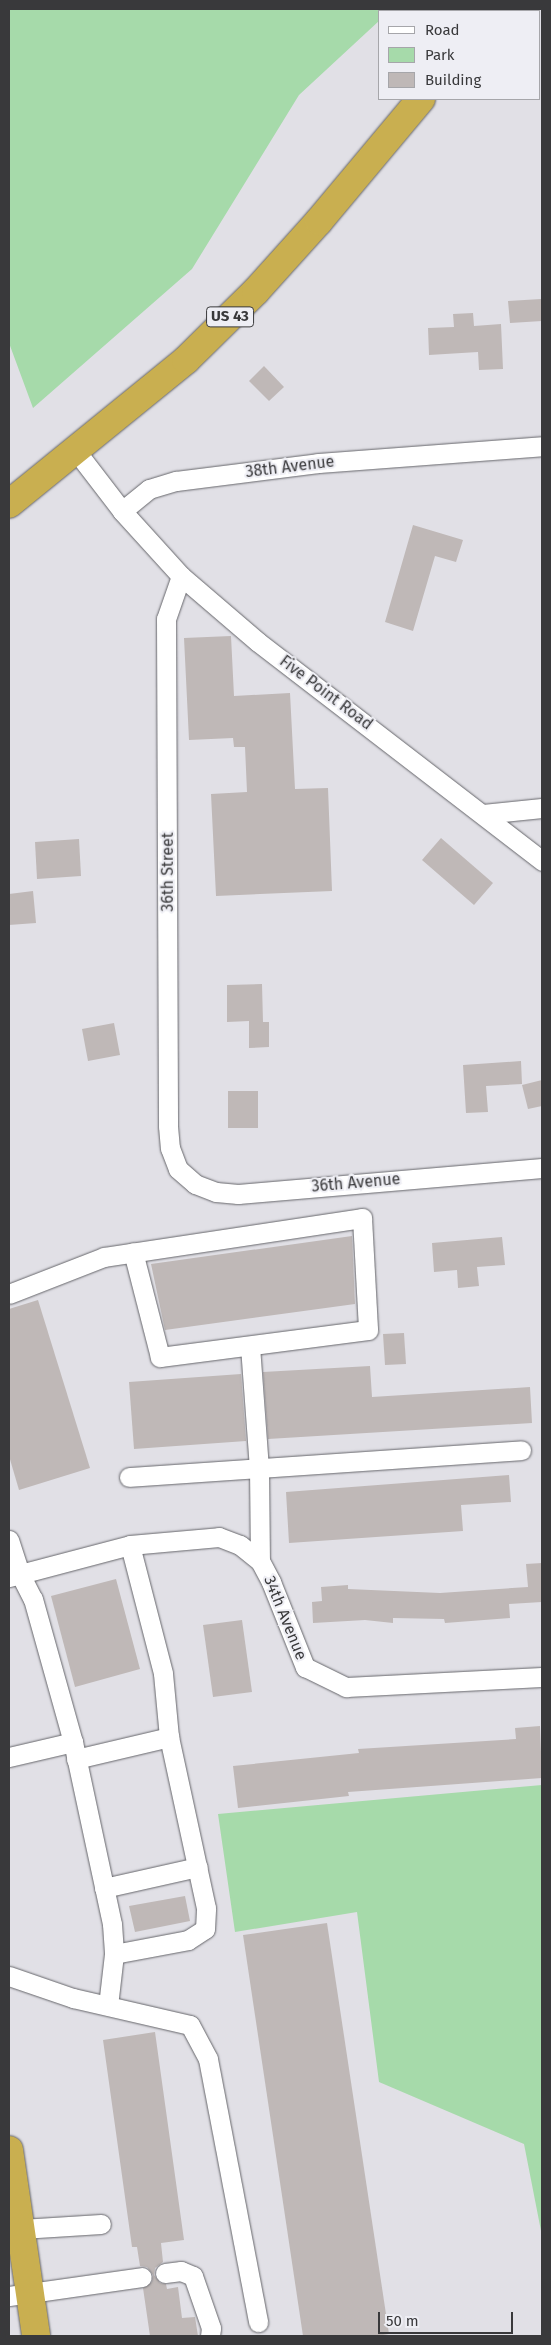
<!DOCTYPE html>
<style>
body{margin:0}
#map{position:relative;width:551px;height:2345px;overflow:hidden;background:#e1e0e6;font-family:"Fira Sans",sans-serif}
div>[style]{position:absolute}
.green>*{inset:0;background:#a6daaa}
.building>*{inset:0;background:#bfb8b7}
.roads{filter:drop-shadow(0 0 1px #66666b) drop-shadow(0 0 1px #66666b)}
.minor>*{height:19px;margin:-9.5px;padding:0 9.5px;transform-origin:9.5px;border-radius:9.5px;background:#fff}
.highway>*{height:28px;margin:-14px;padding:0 14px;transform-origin:14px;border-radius:14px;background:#c9af50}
span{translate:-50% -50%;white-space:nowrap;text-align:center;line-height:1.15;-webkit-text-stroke:4px #eeeef4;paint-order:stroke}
.shield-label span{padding:1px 4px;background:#eeeef4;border:1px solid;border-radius:4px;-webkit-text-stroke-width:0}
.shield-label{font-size:15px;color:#39393b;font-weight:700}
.street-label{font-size:16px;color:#39393b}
.frame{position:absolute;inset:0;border:10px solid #39393b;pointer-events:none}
.legend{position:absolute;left:378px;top:10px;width:162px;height:90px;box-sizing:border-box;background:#eeeef4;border:1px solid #a6a6aa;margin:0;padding:6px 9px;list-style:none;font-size:15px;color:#39393b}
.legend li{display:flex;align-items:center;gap:10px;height:25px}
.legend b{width:25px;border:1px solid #a6a6aa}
.scale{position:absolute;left:378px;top:2312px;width:135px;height:22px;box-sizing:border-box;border:2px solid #39393b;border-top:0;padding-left:6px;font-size:15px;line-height:18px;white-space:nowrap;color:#39393b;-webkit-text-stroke:4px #eeeef4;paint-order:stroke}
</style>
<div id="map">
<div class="green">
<i style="clip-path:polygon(9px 9px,392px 9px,380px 11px,380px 20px,299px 95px,192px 269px,33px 408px,9px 343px)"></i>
<i style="clip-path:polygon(542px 1785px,542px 2236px,524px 2144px,379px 2082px,357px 1912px,235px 1932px,218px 1814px)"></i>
</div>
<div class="building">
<i style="clip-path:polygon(541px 299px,542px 321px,510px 323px,508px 301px)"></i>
<i style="clip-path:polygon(473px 313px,474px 326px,501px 324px,503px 369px,479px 370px,478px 352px,429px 355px,428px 328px,454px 327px,453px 314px)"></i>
<i style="clip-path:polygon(264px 366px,284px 387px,269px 401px,249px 381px)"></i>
<i style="clip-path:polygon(413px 525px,463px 540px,456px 562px,435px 556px,413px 631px,385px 622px)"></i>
<i style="clip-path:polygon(231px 636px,234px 696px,290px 693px,295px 789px,328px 788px,332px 891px,216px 896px,211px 794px,247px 792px,245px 747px,234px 747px,233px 738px,189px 740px,184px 638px)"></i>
<i style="clip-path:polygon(441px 838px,493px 883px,474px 905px,422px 860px)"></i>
<i style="clip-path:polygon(79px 839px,81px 876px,37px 879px,35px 842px)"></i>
<i style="clip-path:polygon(33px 891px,36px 923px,9px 925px,9px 894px)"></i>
<i style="clip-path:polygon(262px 984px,263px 1022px,269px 1022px,269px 1047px,249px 1048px,249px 1021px,227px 1022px,227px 985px)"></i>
<i style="clip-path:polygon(114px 1023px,120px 1055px,88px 1061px,82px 1029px)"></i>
<i style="clip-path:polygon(521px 1061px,522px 1084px,486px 1086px,488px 1112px,466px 1113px,463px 1065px)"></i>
<i style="clip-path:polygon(542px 1080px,542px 1106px,528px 1109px,522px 1085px)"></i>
<i style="clip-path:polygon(228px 1091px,258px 1091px,258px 1128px,228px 1128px)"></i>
<i style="clip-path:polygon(352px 1236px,355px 1304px,165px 1330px,151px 1264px)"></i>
<i style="clip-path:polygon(502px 1237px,505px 1265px,477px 1267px,479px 1286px,458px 1288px,457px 1270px,434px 1272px,432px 1243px)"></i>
<i style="clip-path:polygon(38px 1300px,90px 1468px,19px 1490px,9px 1456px,9px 1309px)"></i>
<i style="clip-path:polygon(404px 1333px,406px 1364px,385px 1365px,383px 1334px)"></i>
<i style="clip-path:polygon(370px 1366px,372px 1397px,530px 1387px,532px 1423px,268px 1439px,263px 1372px)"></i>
<i style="clip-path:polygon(241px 1374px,246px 1441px,134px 1449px,129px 1382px)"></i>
<i style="clip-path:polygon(509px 1475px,511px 1502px,461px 1505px,463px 1531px,289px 1543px,286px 1492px)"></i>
<i style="clip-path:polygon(542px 1563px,542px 1602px,509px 1604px,510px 1618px,445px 1623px,444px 1619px,393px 1618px,393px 1623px,365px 1620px,313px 1623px,312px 1602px,322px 1601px,321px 1587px,348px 1585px,348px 1589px,440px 1593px,528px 1587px,526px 1564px)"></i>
<i style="clip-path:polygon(116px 1579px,140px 1669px,75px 1687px,51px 1596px)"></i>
<i style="clip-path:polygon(242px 1620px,252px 1692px,213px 1697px,203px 1625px)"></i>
<i style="clip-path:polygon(540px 1726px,542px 1778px,348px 1792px,349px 1796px,238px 1808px,233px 1766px,359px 1753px,358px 1749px,516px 1739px,515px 1728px)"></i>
<i style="clip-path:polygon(185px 1896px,190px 1921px,135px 1932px,129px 1906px)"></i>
<i style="clip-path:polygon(327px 1923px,389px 2334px,377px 2336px,303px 2336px,243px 1935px)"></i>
<i style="clip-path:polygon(155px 2032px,184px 2240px,161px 2243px,163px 2262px,155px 2268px,154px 2275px,160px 2283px,166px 2284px,167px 2289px,178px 2287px,182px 2318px,195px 2317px,198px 2336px,150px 2336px,143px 2288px,152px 2282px,153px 2275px,147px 2267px,140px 2266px,137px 2247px,132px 2247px,103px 2040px)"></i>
</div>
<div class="roads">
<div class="minor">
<i style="left:76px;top:451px;width:76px;rotate:52.5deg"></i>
<i style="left:122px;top:511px;width:35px;rotate:-39deg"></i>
<i style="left:149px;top:489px;width:28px;rotate:-17deg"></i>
<i style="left:176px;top:481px;width:143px;rotate:-7.2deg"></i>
<i style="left:318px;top:463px;width:225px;rotate:-4.3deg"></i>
<i style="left:122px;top:511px;width:88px;rotate:47.8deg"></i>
<i style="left:181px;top:576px;width:101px;rotate:40.6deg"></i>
<i style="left:258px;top:642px;width:359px;rotate:37.6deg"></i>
<i style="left:181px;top:576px;width:46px;rotate:109.2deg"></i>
<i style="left:166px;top:619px;width:507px;rotate:89.77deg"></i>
<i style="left:168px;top:1126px;width:22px;rotate:85deg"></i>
<i style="left:170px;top:1148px;width:22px;rotate:69deg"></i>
<i style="left:178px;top:1169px;width:23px;rotate:41deg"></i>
<i style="left:195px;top:1184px;width:22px;rotate:21deg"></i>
<i style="left:216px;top:1192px;width:22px;rotate:5deg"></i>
<i style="left:238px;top:1194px;width:305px;rotate:-4.9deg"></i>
<i style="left:483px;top:814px;width:59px;rotate:-5.8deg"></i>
<i style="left:9px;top:1294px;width:102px;rotate:-21.3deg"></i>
<i style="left:104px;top:1257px;width:261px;rotate:-8.6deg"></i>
<i style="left:362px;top:1218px;width:112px;rotate:86.9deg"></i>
<i style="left:368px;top:1330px;width:210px;rotate:172.6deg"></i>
<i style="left:160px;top:1357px;width:108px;rotate:-104.4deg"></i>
<i style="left:250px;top:1346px;width:122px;rotate:85.8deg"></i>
<i style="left:259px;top:1468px;width:93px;rotate:89.4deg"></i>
<i style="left:129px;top:1477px;width:393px;rotate:-3.9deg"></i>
<i style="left:9px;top:1540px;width:36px;rotate:72deg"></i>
<i style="left:20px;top:1574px;width:28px;rotate:63deg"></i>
<i style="left:33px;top:1599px;width:148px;rotate:74.4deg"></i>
<i style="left:73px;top:1742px;width:186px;rotate:77.9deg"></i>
<i style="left:112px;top:1924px;width:30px;rotate:86deg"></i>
<i style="left:114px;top:1954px;width:52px;rotate:96.6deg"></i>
<i style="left:9px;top:1577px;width:125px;rotate:-14.8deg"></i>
<i style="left:130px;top:1545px;width:89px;rotate:-5.1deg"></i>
<i style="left:219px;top:1537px;width:22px;rotate:21deg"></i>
<i style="left:240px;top:1545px;width:26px;rotate:39deg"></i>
<i style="left:260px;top:1561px;width:24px;rotate:62deg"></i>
<i style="left:271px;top:1582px;width:92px;rotate:68.2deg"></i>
<i style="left:305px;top:1667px;width:46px;rotate:26deg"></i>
<i style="left:346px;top:1687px;width:196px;rotate:-2.9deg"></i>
<i style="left:9px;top:1757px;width:66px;rotate:-13.2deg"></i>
<i style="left:76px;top:1759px;width:96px;rotate:-13.3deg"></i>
<i style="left:104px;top:1888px;width:96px;rotate:-12.6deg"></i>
<i style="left:114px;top:1954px;width:75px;rotate:-10.7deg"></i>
<i style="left:188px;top:1940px;width:20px;rotate:-33deg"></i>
<i style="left:205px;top:1929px;width:21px;rotate:-87deg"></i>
<i style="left:206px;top:1908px;width:175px;rotate:-102.2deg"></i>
<i style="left:169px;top:1737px;width:64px;rotate:-95.4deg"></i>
<i style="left:163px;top:1673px;width:132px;rotate:-104.5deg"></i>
<i style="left:9px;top:1976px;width:68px;rotate:19deg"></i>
<i style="left:73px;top:1998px;width:120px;rotate:13deg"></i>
<i style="left:190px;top:2025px;width:38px;rotate:62deg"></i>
<i style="left:208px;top:2059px;width:268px;rotate:79.2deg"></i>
<i style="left:21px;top:2229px;width:80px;rotate:-3.6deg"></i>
<i style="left:165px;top:2273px;width:16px;rotate:-7deg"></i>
<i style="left:181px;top:2271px;width:13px;rotate:23deg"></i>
<i style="left:193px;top:2276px;width:55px;rotate:70.9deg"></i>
<i style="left:211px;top:2328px;width:8px;rotate:97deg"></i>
<i style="left:9px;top:2296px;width:134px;rotate:-8.1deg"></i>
</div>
<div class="highway">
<i style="left:487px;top:11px;width:3px;rotate:-45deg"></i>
<i style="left:9px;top:504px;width:228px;rotate:-39.1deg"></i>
<i style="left:186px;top:360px;width:98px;rotate:-44.6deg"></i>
<i style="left:256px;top:291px;width:94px;rotate:-48deg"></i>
<i style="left:319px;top:221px;width:159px;rotate:-50.1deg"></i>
<i style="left:9px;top:2150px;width:188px;rotate:81.7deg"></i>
</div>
</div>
<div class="shield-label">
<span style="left:230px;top:317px">US 43</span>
</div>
<div class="street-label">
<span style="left:290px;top:467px;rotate:-7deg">38th Avenue</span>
<span style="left:326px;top:693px;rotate:37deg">Five Point Road</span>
<span style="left:168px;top:872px;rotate:-90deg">36th Street</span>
<span style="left:356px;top:1183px;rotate:-5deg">36th Avenue</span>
<span style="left:285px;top:1618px;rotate:68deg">34th Avenue</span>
</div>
<div class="frame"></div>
<ul class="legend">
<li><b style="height:6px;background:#fff"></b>Road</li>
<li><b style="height:14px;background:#a6daaa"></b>Park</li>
<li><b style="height:14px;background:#bfb8b7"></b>Building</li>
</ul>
<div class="scale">50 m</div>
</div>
